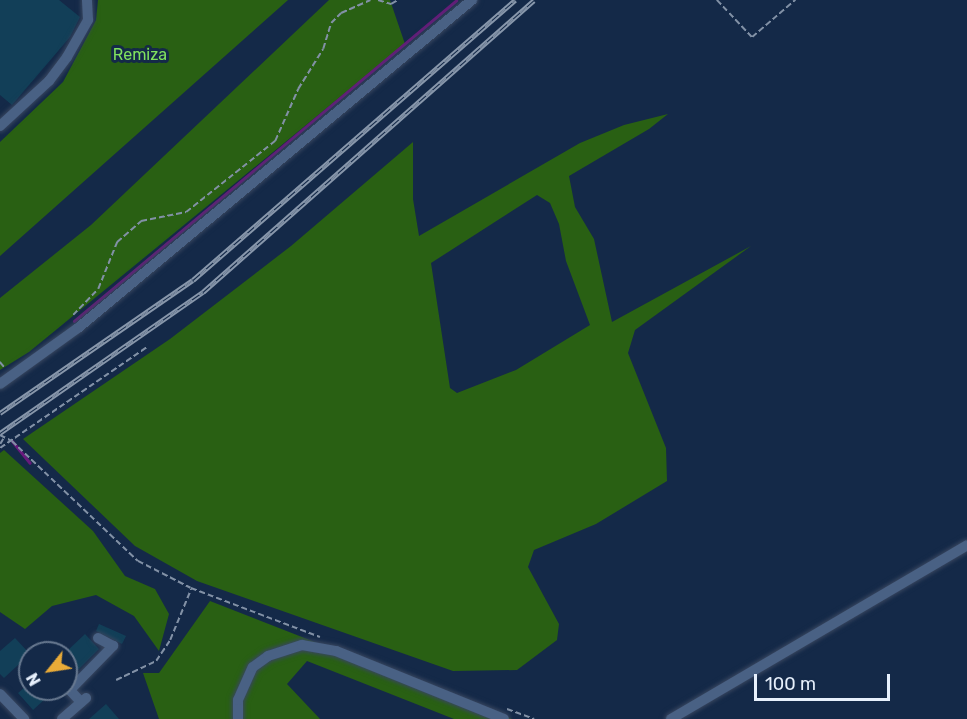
<!DOCTYPE html>
<style>
body{margin:0}
#map{position:relative;width:967px;height:719px;overflow:hidden;background:#142948;font-family:Rubik,sans-serif}
div>[style]{position:absolute}
.green>*{inset:0;background:#296013}
.stream>*{height:3px;margin:-1.5px;padding:0 1.5px;transform-origin:1.5px;border-radius:1.5px;background:#681a7c}
.building>*{inset:0;background:#123f58}
.path>*{height:1.5px;margin-top:-0.75px;transform-origin:0;background:repeating-linear-gradient(90deg,#8291a6 0 6px,transparent 0 9px)}
.roads{filter:drop-shadow(0 0 2px #38465f) drop-shadow(0 0 2px #38465f)}
.minor>*{height:10px;margin:-5px;padding:0 5px;transform-origin:5px;border-radius:5px;background:#496184}
.rail>*{height:5px;margin-top:-2.5px;transform-origin:0;background:repeating-linear-gradient(90deg,#142948 0 9px,#8897ab 0 18px);box-sizing:border-box;border-block:2px solid #8897ab}
span{translate:-50% -50%;white-space:nowrap;text-align:center;line-height:1.15;-webkit-text-stroke:6px #142948;paint-order:stroke}
.park-label{font-size:16px;color:#80e25e}
.north{position:absolute;left:18px;top:641px;width:60px;height:60px;box-sizing:border-box;background:#142948;border:2px solid #687990;border-radius:50%;rotate:240deg;font-size:16px;font-weight:700;line-height:24px;text-align:center;color:#e7f0fc}
.north::after{content:'';display:block;margin:auto;width:21px;height:27px;background:#e9ab38;clip-path:polygon(50% 0,100% 100%,50% 72%,0 100%)}
.scale{position:absolute;left:754px;top:674px;width:136px;height:27px;box-sizing:border-box;border:3px solid #e7f0fc;border-top:0;padding-left:8px;font-size:18px;line-height:21px;white-space:nowrap;color:#e7f0fc;-webkit-text-stroke:4px #142948;paint-order:stroke}
</style>
<div id="map">
<div class="green">
<i style="clip-path:polygon(98px 0,288px 0,0 256px,0 142px,63px 82px,96px 20px)"></i>
<i style="clip-path:polygon(329px 0,390px 0,405px 44px,29px 352px,0 370px,0 298px,91px 225px)"></i>
<i style="clip-path:polygon(evenodd,668px 114px,649px 129px,569px 176px,575px 207px,594px 239px,612px 322px,751px 246px,635px 330px,628px 353px,666px 448px,667px 481px,596px 524px,534px 550px,528px 567px,559px 624px,557px 640px,517px 670px,453px 671px,197px 581px,135px 546px,23px 439px,170px 339px,291px 246px,413px 142px,413px 199px,419px 236px,580px 143px,624px 125px,668px 114px,537px 195px,550px 203px,559px 224px,566px 261px,590px 325px,516px 370px,457px 393px,450px 388px,431px 263px,537px 195px)"></i>
<i style="clip-path:polygon(4px 450px,93px 531px,125px 576px,155px 589px,169px 614px,159px 651px,134px 616px,96px 595px,52px 606px,25px 629px,0 612px,0 453px)"></i>
<i style="clip-path:polygon(210px 601px,512px 719px,454px 719px,307px 661px,287px 684px,320px 719px,159px 719px,143px 673px,159px 673px)"></i>
</div>
<div class="stream">
<i style="left:74px;top:321px;width:499px;rotate:-40deg"></i>
<i style="left:12px;top:441px;width:28px;rotate:51deg"></i>
</div>
<div class="building">
<i style="clip-path:polygon(0 0,59px 0,80px 17px,70px 37px,12px 105px,0 95px)"></i>
<i style="clip-path:polygon(99px 624px,126px 636px,122px 644px,96px 631px)"></i>
<i style="clip-path:polygon(85px 634px,99px 649px,69px 679px,66px 652px)"></i>
<i style="clip-path:polygon(15px 638px,30px 654px,4px 678px,0 674px,0 651px)"></i>
<i style="clip-path:polygon(30px 683px,30px 689px,56px 689px,33px 710px,18px 693px)"></i>
<i style="clip-path:polygon(106px 704px,119px 719px,89px 719px)"></i>
</div>
<div class="path">
<i style="left:378px;top:0;width:14px;rotate:17deg"></i>
<i style="left:391px;top:4px;width:8px;rotate:-30deg"></i>
<i style="left:717px;top:0;width:51px;rotate:46.6deg"></i>
<i style="left:752px;top:37px;width:57px;rotate:-40.7deg"></i>
<i style="left:73px;top:315px;width:36px;rotate:-46deg"></i>
<i style="left:98px;top:289px;width:51px;rotate:-68deg"></i>
<i style="left:117px;top:242px;width:32px;rotate:-41deg"></i>
<i style="left:141px;top:221px;width:46px;rotate:-11.3deg"></i>
<i style="left:186px;top:212px;width:114px;rotate:-38.6deg"></i>
<i style="left:275px;top:141px;width:57px;rotate:-66.1deg"></i>
<i style="left:298px;top:89px;width:47px;rotate:-58deg"></i>
<i style="left:323px;top:49px;width:27px;rotate:-73deg"></i>
<i style="left:331px;top:23px;width:14px;rotate:-45deg"></i>
<i style="left:341px;top:13px;width:32px;rotate:-24deg"></i>
<i style="left:0;top:362px;width:8px;rotate:50deg"></i>
<i style="left:0;top:435px;width:13px;rotate:27deg"></i>
<i style="left:12px;top:441px;width:174px;rotate:43.6deg"></i>
<i style="left:138px;top:561px;width:59px;rotate:27deg"></i>
<i style="left:191px;top:588px;width:138px;rotate:20.8deg"></i>
<i style="left:0;top:444px;width:6px;rotate:-59deg"></i>
<i style="left:0;top:448px;width:178px;rotate:-34.5deg"></i>
<i style="left:116px;top:680px;width:44px;rotate:-25.4deg"></i>
<i style="left:156px;top:661px;width:25px;rotate:-56deg"></i>
<i style="left:170px;top:640px;width:55px;rotate:-67.6deg"></i>
<i style="left:507px;top:709px;width:29px;rotate:20deg"></i>
</div>
<div class="roads">
<div class="minor">
<i style="left:0;top:126px;width:67px;rotate:-42.6deg"></i>
<i style="left:49px;top:81px;width:30px;rotate:-53deg"></i>
<i style="left:67px;top:57px;width:43px;rotate:-60.4deg"></i>
<i style="left:88px;top:20px;width:20px;rotate:-93deg"></i>
<i style="left:0;top:384px;width:96px;rotate:-35.7deg"></i>
<i style="left:78px;top:328px;width:513px;rotate:-39.78deg"></i>
<i style="left:0;top:694px;width:35px;rotate:46deg"></i>
<i style="left:81px;top:702px;width:16px;rotate:-133deg"></i>
<i style="left:70px;top:690px;width:62px;rotate:-45.7deg"></i>
<i style="left:113px;top:646px;width:17px;rotate:-152deg"></i>
<i style="left:62px;top:719px;width:32px;rotate:-41deg"></i>
<i style="left:238px;top:719px;width:19px;rotate:-90deg"></i>
<i style="left:238px;top:700px;width:36px;rotate:-66deg"></i>
<i style="left:253px;top:667px;width:19px;rotate:-36deg"></i>
<i style="left:268px;top:656px;width:36px;rotate:-18deg"></i>
<i style="left:302px;top:645px;width:35px;rotate:10deg"></i>
<i style="left:336px;top:651px;width:181px;rotate:22deg"></i>
<i style="left:671px;top:719px;width:343px;rotate:-30.4deg"></i>
</div>
</div>
<div class="rail">
<i style="left:0;top:413px;width:234px;rotate:-34.6deg"></i>
<i style="left:193px;top:280px;width:427px;rotate:-41deg"></i>
<i style="left:0;top:433px;width:247px;rotate:-34.8deg"></i>
<i style="left:203px;top:292px;width:441px;rotate:-41.4deg"></i>
</div>
<div class="park-label">
<span style="left:140px;top:55px">Remiza</span>
</div>
<div class="north">N</div>
<div class="scale">100 m</div>
</div>
